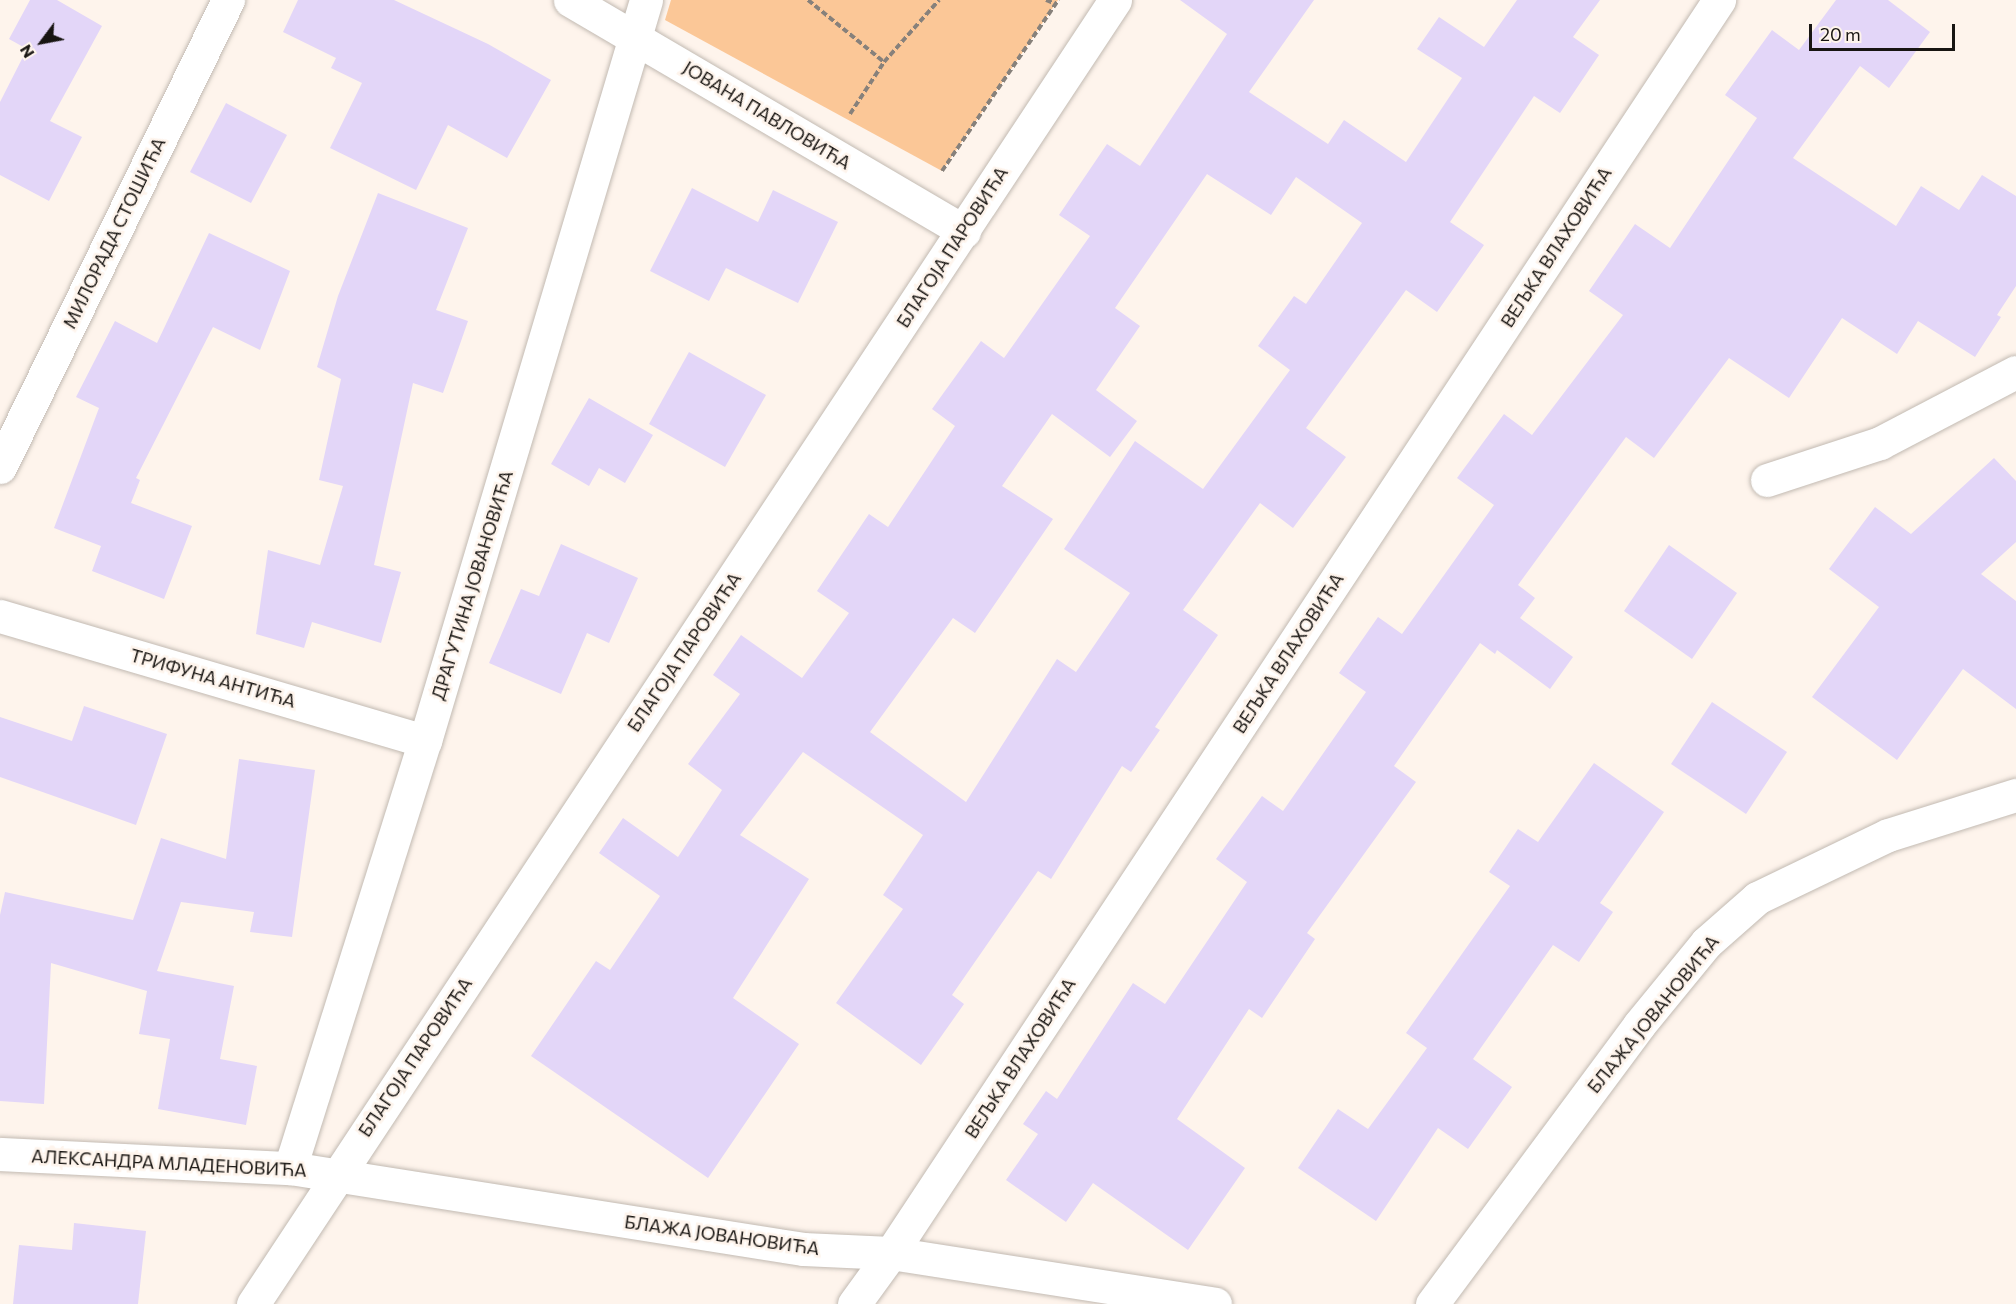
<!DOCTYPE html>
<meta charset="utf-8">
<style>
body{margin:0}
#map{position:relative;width:2016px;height:1304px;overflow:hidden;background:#fef4ec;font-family:Commissioner,sans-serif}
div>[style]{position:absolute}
.green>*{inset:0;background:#fbc797}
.building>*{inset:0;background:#e3d6f8}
.path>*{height:4px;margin-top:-2px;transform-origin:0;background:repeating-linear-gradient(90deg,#87817b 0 6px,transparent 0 9px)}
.roads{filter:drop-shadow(0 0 2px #c2bab2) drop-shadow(0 0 2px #c2bab2)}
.street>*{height:33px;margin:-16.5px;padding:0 16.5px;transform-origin:16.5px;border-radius:16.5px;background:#fff}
span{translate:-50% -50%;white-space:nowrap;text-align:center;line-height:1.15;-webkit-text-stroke:5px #fef4ec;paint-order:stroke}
.street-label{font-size:18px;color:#181512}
.north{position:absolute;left:12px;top:12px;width:60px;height:60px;-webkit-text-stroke:4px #fef4ec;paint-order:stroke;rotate:238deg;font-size:16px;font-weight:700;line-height:24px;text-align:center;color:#181512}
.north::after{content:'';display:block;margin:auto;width:21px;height:27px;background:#181512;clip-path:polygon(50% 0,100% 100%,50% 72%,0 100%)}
.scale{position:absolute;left:1809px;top:24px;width:146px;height:27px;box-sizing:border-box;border:3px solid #181512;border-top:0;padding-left:8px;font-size:18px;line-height:21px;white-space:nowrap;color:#181512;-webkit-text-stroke:4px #fef4ec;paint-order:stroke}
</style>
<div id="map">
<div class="green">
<i style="clip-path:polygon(671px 0,1058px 0,942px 171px,665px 20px)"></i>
</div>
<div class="building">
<i style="clip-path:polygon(30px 0,57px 0,102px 26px,50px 121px,82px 137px,49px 201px,0 175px,0 102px,27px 49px,9px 39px)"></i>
<i style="clip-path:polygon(298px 0,394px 0,488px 44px,551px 80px,507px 158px,448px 125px,416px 190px,330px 148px,362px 83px,331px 68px,336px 58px,283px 32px)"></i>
<i style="clip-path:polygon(evenodd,1180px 0,1314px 0,1249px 92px,1328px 144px,1344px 120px,1406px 162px,1462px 78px,1417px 49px,1439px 17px,1484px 47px,1517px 0,1600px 0,1573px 37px,1599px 55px,1560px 113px,1534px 96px,1450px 222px,1484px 245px,1437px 312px,1406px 290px,1306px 428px,1346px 457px,1293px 528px,1260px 503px,1183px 610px,1218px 635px,1155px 727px,1160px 730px,1131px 772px,1122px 766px,1051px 879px,1038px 871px,952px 995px,964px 1004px,921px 1065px,836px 1003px,903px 909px,883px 895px,923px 835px,803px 752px,740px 835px,809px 879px,733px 998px,799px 1044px,708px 1178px,531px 1056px,596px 961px,610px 970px,660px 896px,599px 853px,623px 818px,678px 857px,722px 790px,688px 764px,740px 694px,713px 675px,741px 635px,802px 678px,849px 613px,817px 591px,869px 514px,888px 527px,955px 426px,932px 409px,981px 341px,1004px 358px,1090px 236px,1059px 215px,1107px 144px,1140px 166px,1227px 34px,1180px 0,1207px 174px,1271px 215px,1296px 177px,1362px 223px,1306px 304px,1294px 296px,1258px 346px,1290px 370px,1203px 489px,1135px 441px,1064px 549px,1130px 593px,1076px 672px,1057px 659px,966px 802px,870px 732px,953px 618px,975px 633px,1053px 519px,1002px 486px,1052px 414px,1110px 457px,1137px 421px,1096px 390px,1140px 326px,1115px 308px,1207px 174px)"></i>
<i style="clip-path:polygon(1836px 0,1888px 0,1930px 32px,1889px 88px,1860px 66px,1793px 158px,1896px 226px,1921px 186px,1959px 210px,1982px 175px,2016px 196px,2016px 286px,1997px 315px,2001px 317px,1975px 357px,1918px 321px,1897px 354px,1842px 318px,1789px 398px,1729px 358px,1654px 458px,1626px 437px,1518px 585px,1535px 598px,1520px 618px,1573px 657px,1550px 689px,1497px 650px,1495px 654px,1480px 643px,1394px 766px,1416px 782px,1307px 933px,1315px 939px,1262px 1018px,1249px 1009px,1177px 1119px,1245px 1168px,1188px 1250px,1093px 1183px,1066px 1222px,1006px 1180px,1038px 1134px,1023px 1124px,1046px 1091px,1057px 1099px,1133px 983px,1165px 1004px,1247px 882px,1216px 859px,1262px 796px,1283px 811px,1366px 692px,1339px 673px,1378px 617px,1402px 634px,1494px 505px,1457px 478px,1504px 414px,1532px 435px,1623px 315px,1589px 291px,1635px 224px,1670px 248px,1757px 118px,1725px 95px,1772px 30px,1799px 50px)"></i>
<i style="clip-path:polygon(226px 103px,287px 135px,251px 203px,190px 172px)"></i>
<i style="clip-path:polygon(692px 188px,758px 222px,773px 190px,838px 222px,798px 303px,726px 268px,709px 301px,650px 271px)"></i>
<i style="clip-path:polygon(378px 193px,468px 228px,436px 310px,468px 321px,443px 393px,413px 383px,374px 565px,401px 572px,381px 643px,312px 622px,304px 648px,256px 634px,268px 550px,320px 565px,343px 486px,319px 480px,341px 379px,317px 367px,338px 296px)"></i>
<i style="clip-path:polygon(209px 233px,290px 271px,260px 350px,213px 327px,136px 478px,140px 480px,131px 503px,192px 526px,164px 599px,92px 571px,101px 546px,54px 528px,99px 408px,76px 397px,115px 321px,157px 343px)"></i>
<i style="clip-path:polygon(689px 352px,766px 395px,725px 467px,649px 424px)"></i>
<i style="clip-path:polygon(589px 398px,653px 435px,625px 483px,599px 468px,589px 486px,551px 464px)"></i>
<i style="clip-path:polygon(1994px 458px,2016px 481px,2016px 542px,1981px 574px,2016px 601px,2016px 709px,1963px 669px,1897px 760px,1812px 697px,1879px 607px,1829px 569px,1875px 507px,1911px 534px)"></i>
<i style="clip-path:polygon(561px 544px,638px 578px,609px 643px,587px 633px,561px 694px,489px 663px,521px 589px,539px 596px)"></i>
<i style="clip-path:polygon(1669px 545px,1737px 593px,1692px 659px,1624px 611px)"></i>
<i style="clip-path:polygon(1712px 702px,1787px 752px,1746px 814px,1671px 764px)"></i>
<i style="clip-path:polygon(84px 706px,167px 734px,136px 825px,0 777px,0 717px,72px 741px)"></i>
<i style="clip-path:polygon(239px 759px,315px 770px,292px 937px,250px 932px,254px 912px,181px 902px,157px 971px,234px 986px,220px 1059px,257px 1066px,246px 1125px,158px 1109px,170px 1039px,139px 1034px,147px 991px,51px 963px,44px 1104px,0 1101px,0 915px,5px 892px,133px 920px,161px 838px,226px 859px)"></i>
<i style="clip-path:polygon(1594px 763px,1664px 812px,1600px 903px,1613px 912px,1579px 962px,1553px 945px,1473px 1059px,1512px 1087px,1468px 1149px,1438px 1128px,1376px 1221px,1298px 1168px,1338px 1109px,1368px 1129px,1427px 1048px,1406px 1033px,1510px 886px,1489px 872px,1518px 829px,1538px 842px)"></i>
<i style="clip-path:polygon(74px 1223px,146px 1231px,138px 1304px,13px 1304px,19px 1245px,72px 1250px)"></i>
</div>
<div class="path">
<i style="left:808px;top:0;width:98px;rotate:39.2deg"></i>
<i style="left:1046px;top:0;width:11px;rotate:22deg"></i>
<i style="left:850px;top:114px;width:62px;rotate:-56.8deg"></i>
<i style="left:884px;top:62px;width:83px;rotate:-48.4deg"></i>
<i style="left:942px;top:171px;width:207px;rotate:-55.8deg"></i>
</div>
<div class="roads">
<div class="street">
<i style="left:570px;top:0;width:457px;rotate:30.4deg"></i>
<i style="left:0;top:467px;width:520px;rotate:-63.98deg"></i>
<i style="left:1767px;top:480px;width:119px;rotate:-18.1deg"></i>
<i style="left:1880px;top:443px;width:153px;rotate:-27.6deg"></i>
<i style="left:0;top:616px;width:443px;rotate:16.4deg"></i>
<i style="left:0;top:1154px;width:290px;rotate:2.8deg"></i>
<i style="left:290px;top:1168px;width:519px;rotate:8.97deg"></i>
<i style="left:803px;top:1249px;width:88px;rotate:2.6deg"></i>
<i style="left:891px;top:1253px;width:328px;rotate:8.9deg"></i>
<i style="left:290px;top:1168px;width:448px;rotate:-72.5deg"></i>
<i style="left:425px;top:741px;width:773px;rotate:-73.39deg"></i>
<i style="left:253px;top:1304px;width:1563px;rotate:-56.53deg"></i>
<i style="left:854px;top:1304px;width:63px;rotate:-54deg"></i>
<i style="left:891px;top:1253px;width:1502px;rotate:-56.54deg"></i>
<i style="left:1432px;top:1304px;width:347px;rotate:-53.4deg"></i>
<i style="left:1639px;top:1025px;width:106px;rotate:-50.7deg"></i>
<i style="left:1706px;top:943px;width:68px;rotate:-41.4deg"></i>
<i style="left:1757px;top:898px;width:145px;rotate:-25.7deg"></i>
<i style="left:1888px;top:835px;width:134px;rotate:-17.4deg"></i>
</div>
</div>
<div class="street-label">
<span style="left:767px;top:115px;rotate:31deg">ЈОВАНА ПАВЛОВИЋА</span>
<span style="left:114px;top:233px;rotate:-64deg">МИЛОРАДА СТОШИЋА</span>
<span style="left:952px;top:247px;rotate:-57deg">БЛАГОЈА ПАРОВИЋА</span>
<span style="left:1556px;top:247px;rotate:-57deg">ВЕЉКА ВЛАХОВИЋА</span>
<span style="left:472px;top:585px;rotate:-73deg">ДРАГУТИНА ЈОВАНОВИЋА</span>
<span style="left:684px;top:652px;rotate:-56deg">БЛАГОЈА ПАРОВИЋА</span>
<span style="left:1288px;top:653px;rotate:-57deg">ВЕЉКА ВЛАХОВИЋА</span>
<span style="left:213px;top:678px;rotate:16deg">ТРИФУНА АНТИЋА</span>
<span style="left:1653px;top:1014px;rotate:-51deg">БЛАЖА ЈОВАНОВИЋА</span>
<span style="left:415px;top:1057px;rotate:-56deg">БЛАГОЈА ПАРОВИЋА</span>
<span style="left:1020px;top:1058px;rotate:-57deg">ВЕЉКА ВЛАХОВИЋА</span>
<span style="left:169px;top:1163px;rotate:3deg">АЛЕКСАНДРА МЛАДЕНОВИЋА</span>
<span style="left:722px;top:1235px;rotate:8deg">БЛАЖА ЈОВАНОВИЋА</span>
</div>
<div class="north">N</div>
<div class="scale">20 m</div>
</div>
